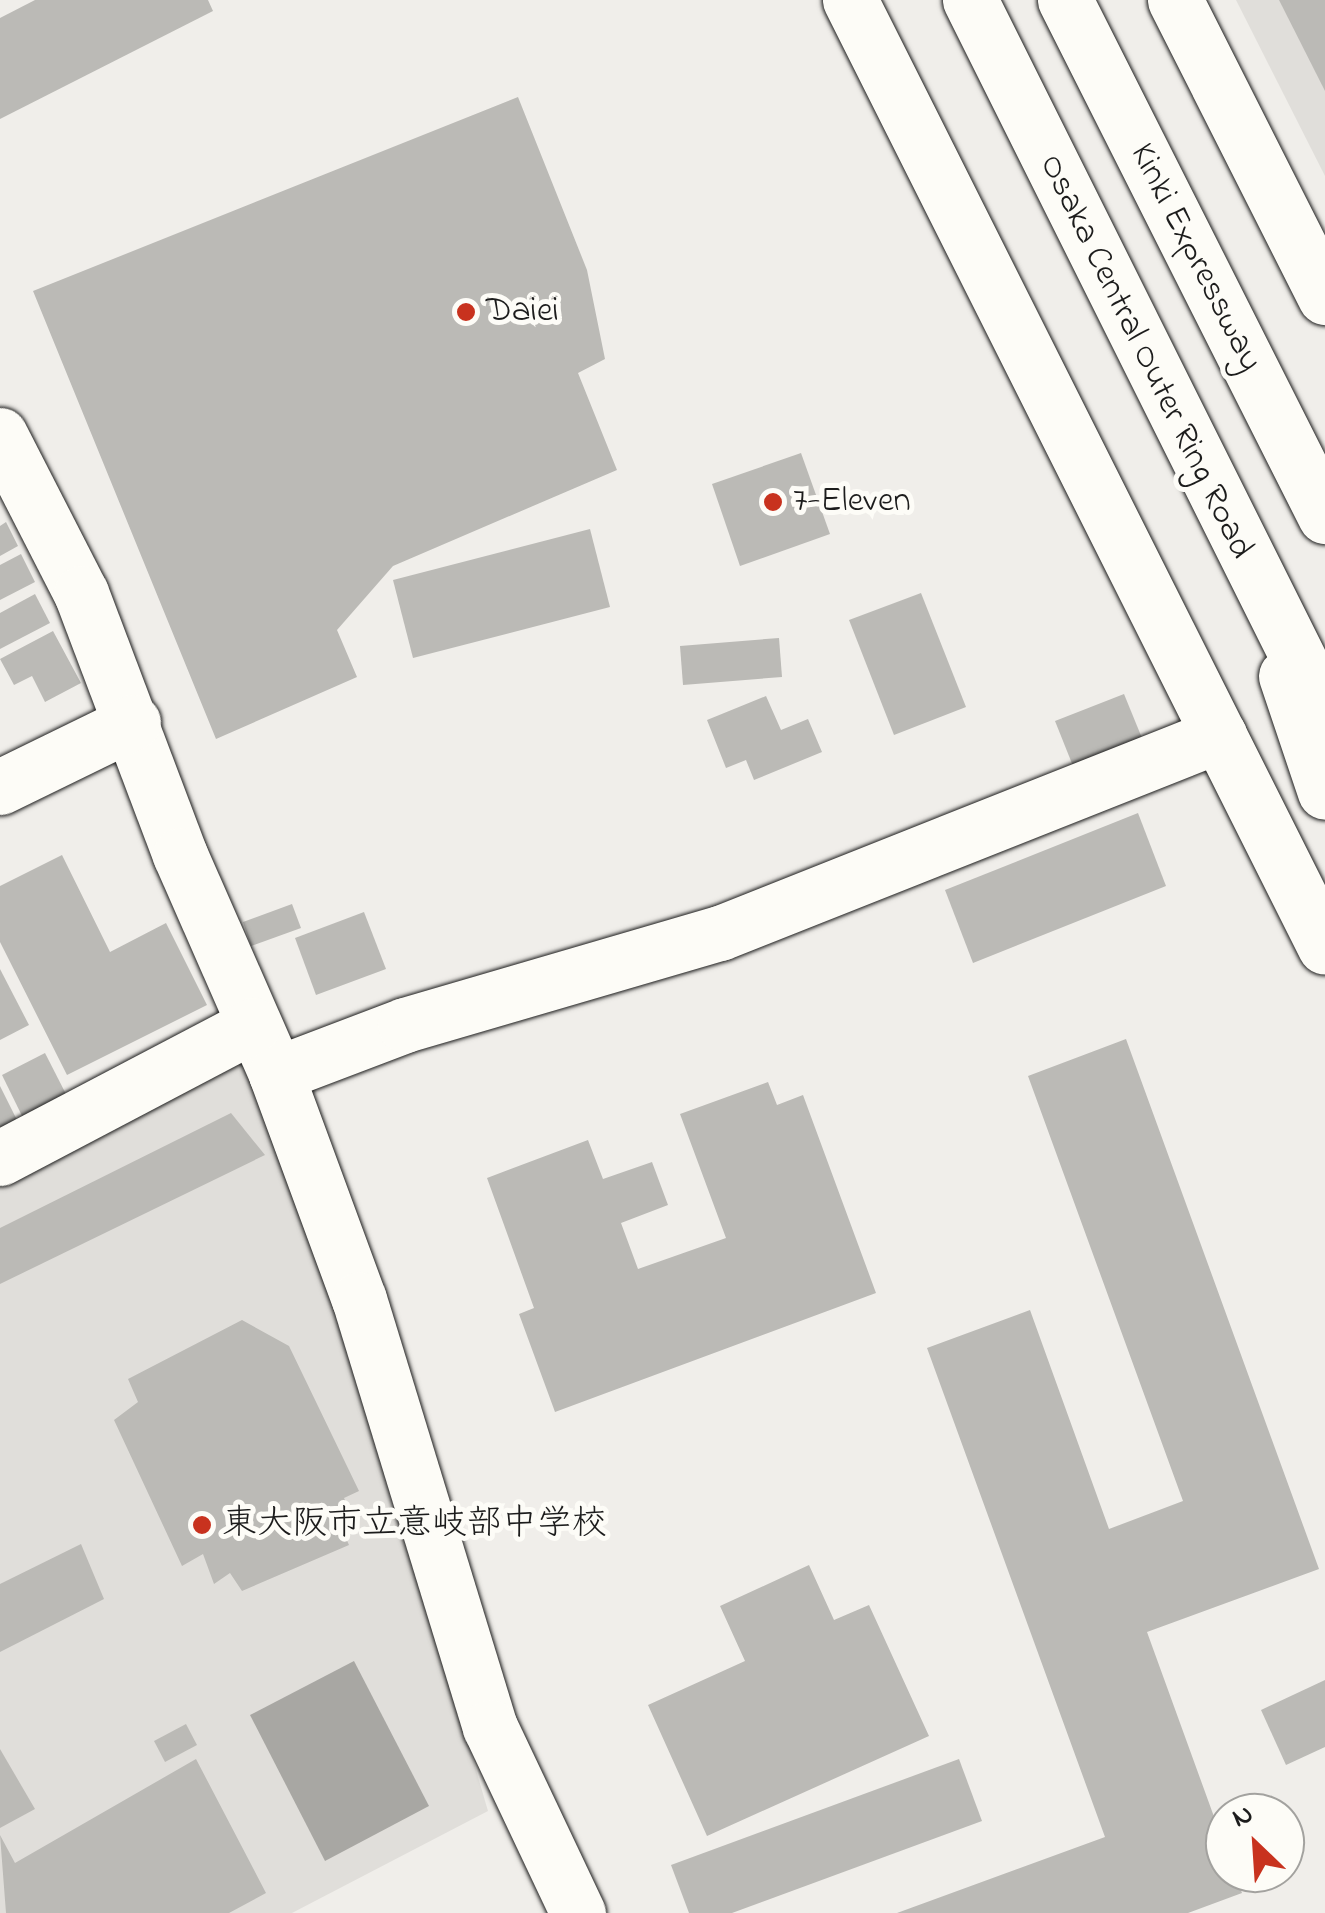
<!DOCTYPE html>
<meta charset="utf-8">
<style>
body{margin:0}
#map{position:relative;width:1325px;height:1913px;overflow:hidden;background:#f0eeea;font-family:"Indie Flower","Klee One",sans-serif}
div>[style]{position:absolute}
.built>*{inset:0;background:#e0deda}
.water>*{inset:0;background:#a8a7a3}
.building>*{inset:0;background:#bbbab6}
.roads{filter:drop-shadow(0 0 2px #1c1c1c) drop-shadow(0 0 2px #1c1c1c)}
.street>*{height:55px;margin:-27.5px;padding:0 27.5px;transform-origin:27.5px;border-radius:27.5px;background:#fdfcf7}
.primary>*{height:55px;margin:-27.5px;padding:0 27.5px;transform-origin:27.5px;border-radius:27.5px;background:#fdfcf7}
.highway>*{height:55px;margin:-27.5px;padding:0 27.5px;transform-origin:27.5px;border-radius:27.5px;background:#fdfcf7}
.dots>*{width:28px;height:28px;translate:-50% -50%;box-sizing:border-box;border:5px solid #fdfcf7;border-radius:50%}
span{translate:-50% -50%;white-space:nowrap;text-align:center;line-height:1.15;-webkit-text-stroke:10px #fdfcf7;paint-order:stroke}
.street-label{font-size:35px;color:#1c1c1c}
.poi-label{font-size:35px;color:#1c1c1c}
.left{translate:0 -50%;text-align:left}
.north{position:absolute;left:1205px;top:1793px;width:100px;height:100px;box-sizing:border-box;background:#fdfcf7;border:2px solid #a3a29f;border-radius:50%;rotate:335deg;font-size:28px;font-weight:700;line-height:40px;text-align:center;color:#1c1c1c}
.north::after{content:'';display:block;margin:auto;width:35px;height:45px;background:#c8321e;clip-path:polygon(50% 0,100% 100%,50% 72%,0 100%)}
</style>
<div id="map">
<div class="built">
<i style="clip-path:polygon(1236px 0,1325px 0,1325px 176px)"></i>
<i style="clip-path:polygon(242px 1058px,321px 1239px,488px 1811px,292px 1913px,0 1913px,0 1186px)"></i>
</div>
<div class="water">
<i style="clip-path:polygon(354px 1661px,429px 1806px,325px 1861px,250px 1715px)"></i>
</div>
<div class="building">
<i style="clip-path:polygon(35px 0,208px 0,213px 11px,0 119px,0 18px)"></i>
<i style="clip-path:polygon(1279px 0,1325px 0,1325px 91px)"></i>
<i style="clip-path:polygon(518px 97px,587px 270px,605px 359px,578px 373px,617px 470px,393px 566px,337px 630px,357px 677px,216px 739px,33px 291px)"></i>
<i style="clip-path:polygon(801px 453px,830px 534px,740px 566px,712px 484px)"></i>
<i style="clip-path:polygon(6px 522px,18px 546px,0 556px,0 526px)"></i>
<i style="clip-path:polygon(590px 529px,610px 607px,413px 658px,393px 580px)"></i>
<i style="clip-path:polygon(21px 554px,35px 582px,0 600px,0 565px)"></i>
<i style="clip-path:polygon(921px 593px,966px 707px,894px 735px,849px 620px)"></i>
<i style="clip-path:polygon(35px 594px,50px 623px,0 649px,0 613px)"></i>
<i style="clip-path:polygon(53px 631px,81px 683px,45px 702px,32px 676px,14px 685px,0 659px)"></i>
<i style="clip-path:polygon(779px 638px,782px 677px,683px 685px,680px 646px)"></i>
<i style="clip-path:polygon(1124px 694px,1144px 743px,1075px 771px,1055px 721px)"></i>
<i style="clip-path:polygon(766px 696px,781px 730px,808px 719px,822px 752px,754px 780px,746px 760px,726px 768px,707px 720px)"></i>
<i style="clip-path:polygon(1138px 813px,1166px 886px,973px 963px,945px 890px)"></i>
<i style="clip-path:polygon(62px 855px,110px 952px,166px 923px,207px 1005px,67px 1075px,0 942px,0 886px)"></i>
<i style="clip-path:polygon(292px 904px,301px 928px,251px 946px,243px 922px)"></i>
<i style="clip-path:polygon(364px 912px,386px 969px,316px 995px,295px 938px)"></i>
<i style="clip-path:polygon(0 969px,29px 1025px,0 1040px)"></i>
<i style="clip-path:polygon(1126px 1039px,1319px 1569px,1147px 1632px,1225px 1847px,1225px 1873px,1235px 1873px,1242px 1893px,1188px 1913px,897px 1913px,1105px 1837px,927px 1348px,1030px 1310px,1109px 1529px,1183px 1501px,1028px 1076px)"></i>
<i style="clip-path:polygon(45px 1053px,68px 1098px,24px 1120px,2px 1075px)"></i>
<i style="clip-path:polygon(768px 1082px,777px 1105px,803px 1095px,876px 1293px,555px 1412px,519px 1314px,534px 1308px,487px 1178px,588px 1140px,603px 1179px,652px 1162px,668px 1205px,621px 1223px,638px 1269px,726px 1238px,680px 1114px)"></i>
<i style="clip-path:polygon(0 1086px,17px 1120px,0 1129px)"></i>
<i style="clip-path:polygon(231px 1113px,265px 1155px,0 1284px,0 1228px)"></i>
<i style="clip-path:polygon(242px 1320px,289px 1346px,359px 1491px,344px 1498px,354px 1520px,341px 1527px,349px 1545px,242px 1591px,230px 1573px,214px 1584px,203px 1554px,182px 1566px,114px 1420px,138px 1402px,128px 1379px)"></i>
<i style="clip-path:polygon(81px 1544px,104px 1599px,0 1652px,0 1584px)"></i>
<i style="clip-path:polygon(809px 1565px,834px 1620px,869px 1605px,929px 1736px,707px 1836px,648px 1705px,745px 1661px,720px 1606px)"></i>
<i style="clip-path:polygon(1325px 1680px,1325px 1747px,1286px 1765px,1261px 1710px)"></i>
<i style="clip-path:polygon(186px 1724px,197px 1745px,165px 1762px,154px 1741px)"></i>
<i style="clip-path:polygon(0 1749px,35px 1809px,0 1828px)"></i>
<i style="clip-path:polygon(196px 1759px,266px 1893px,229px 1913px,6px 1913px,0 1835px,15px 1863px)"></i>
<i style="clip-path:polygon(959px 1759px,982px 1821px,732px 1913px,689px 1913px,671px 1865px)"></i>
</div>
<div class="roads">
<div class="street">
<i style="left:0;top:435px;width:178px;rotate:62.9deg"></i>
<i style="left:81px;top:593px;width:280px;rotate:69.3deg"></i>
<i style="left:180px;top:855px;width:239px;rotate:66.3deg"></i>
<i style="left:276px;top:1074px;width:240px;rotate:69.8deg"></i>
<i style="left:359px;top:1299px;width:448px;rotate:73deg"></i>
<i style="left:490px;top:1727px;width:206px;rotate:64.7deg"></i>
<i style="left:0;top:787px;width:148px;rotate:-26deg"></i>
<i style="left:276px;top:1074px;width:138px;rotate:-20.8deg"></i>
<i style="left:405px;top:1025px;width:328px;rotate:-16.3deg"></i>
<i style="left:720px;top:933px;width:537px;rotate:-21.64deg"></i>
<i style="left:0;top:1158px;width:286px;rotate:-27.7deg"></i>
</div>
<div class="primary">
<i style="left:850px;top:0;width:1059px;rotate:63.36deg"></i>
<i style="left:970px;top:0;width:796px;rotate:63.5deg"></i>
<i style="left:1286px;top:676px;width:122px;rotate:71.4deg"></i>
</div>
<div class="highway">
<i style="left:1065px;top:0;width:578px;rotate:63.26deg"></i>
<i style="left:1175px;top:0;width:333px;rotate:63.2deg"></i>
</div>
</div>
<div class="dots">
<i style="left:466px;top:312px;background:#c8321e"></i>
<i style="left:773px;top:502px;background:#c8321e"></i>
<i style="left:202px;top:1525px;background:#c8321e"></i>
</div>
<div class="street-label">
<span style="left:1195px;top:258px;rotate:63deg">Kinki Expressway</span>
<span style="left:1145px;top:357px;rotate:64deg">Osaka Central Outer Ring Road</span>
</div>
<div class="poi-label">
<span class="left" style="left:486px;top:312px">Daiei</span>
<span class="left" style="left:793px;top:502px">7-Eleven</span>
<span class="left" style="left:222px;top:1525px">東大阪市立意岐部中学校</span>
</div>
<div class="north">N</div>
</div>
